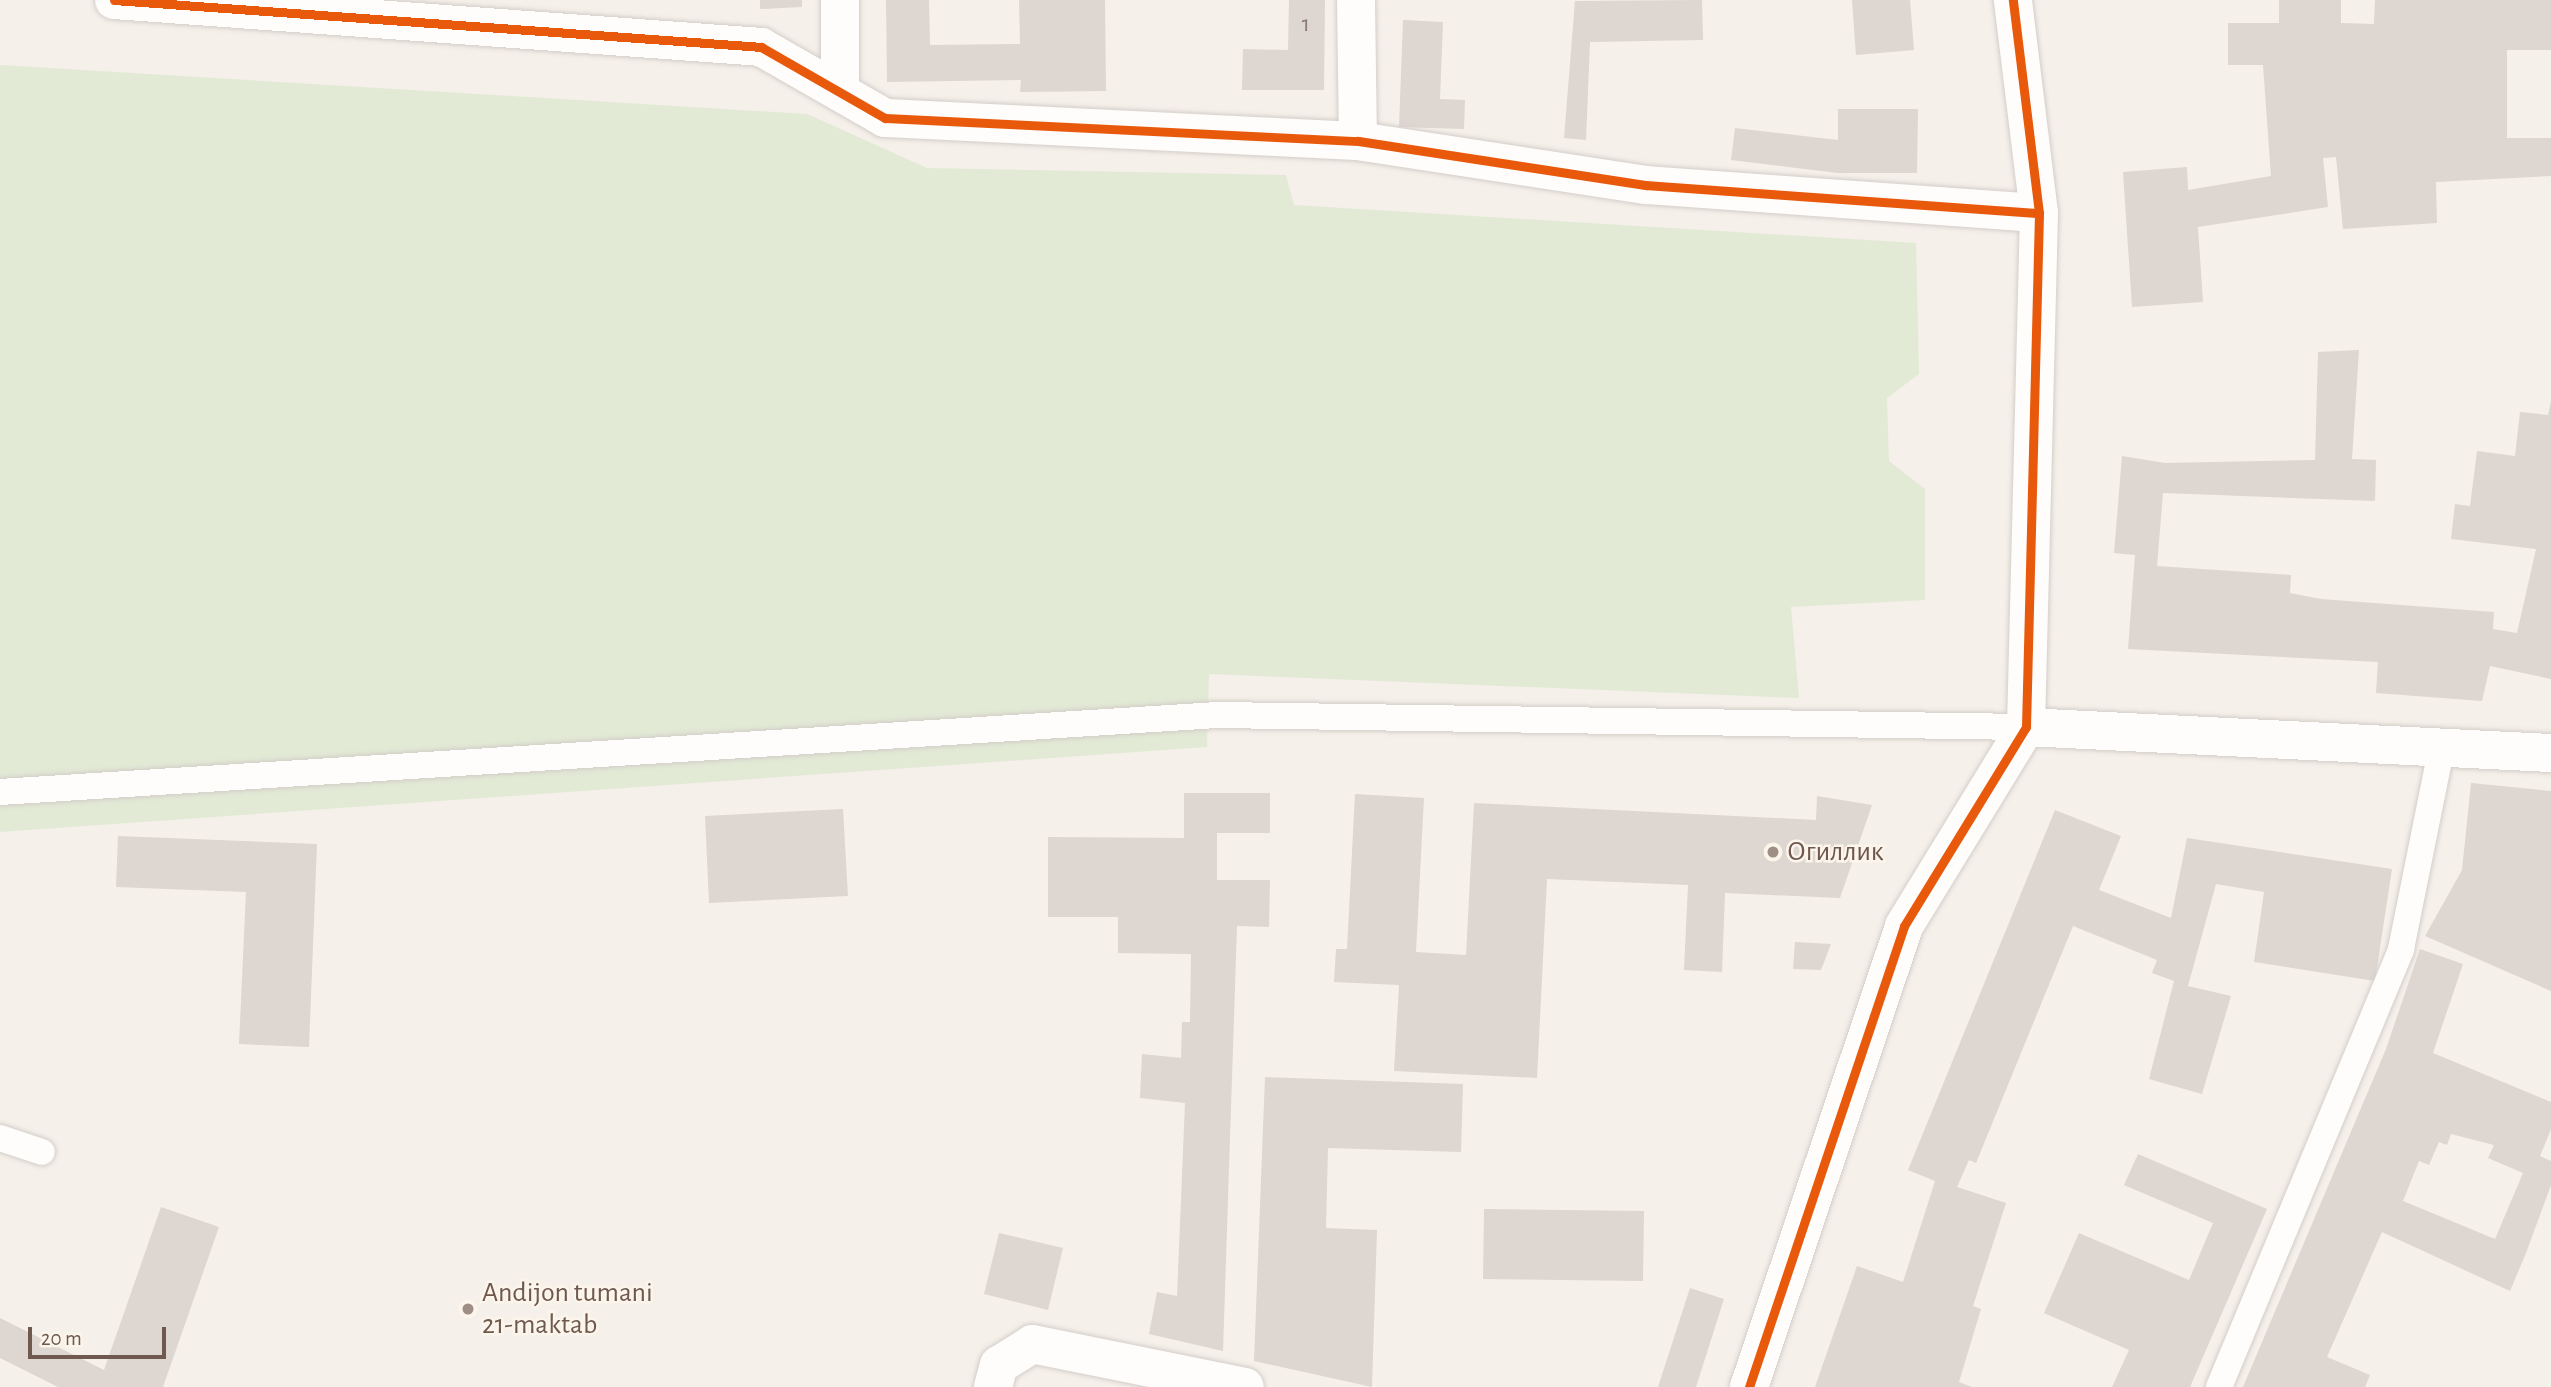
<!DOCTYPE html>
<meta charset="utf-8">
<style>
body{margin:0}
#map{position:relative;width:2551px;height:1387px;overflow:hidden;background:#f5f0ea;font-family:"Alegreya Sans",sans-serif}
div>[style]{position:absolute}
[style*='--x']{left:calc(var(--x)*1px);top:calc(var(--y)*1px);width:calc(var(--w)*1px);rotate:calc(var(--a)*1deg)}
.green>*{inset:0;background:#e2ead6}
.building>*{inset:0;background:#ded6d0}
.roads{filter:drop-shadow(0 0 2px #d4cdc8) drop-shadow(0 0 2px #d4cdc8)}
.lane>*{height:26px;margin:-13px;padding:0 13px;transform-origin:13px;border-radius:13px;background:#fefdfc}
.street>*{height:38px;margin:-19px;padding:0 19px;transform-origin:19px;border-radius:19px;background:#fefdfc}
.secondary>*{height:38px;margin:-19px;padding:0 19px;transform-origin:19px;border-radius:19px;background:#fefdfc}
.cycleway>*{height:9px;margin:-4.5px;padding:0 4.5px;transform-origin:4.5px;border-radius:4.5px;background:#e8590c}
.dots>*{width:19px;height:19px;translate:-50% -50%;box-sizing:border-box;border:4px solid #fcf5eb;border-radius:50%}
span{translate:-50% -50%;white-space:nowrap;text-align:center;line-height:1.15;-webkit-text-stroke:5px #fcf5eb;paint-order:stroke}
.number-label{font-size:24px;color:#8d7b71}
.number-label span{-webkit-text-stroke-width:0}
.poi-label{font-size:28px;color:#6f594e}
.left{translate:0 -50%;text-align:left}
.scale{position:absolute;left:28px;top:1327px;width:138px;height:32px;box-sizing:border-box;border:4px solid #6f594e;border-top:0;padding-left:9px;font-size:21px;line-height:24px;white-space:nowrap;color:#6f594e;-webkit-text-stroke:5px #fcf5eb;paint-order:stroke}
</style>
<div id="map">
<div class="green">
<div style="clip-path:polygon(0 65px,807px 114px,927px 168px,1286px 175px,1294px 205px,1916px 243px,1919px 374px,1887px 398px,1889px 461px,1925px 489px,1925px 600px,1791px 607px,1799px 698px,1209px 674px,1207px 747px,0 832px)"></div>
</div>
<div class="building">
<div style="clip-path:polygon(760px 0,802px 0,802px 7px,760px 9px)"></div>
<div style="clip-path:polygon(886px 0,929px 0,930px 45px,1020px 44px,1019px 0,1105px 0,1106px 91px,1020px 92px,1021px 80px,887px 82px)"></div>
<div style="clip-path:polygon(1289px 0,1325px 0,1324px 90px,1242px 90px,1243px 49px,1288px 50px)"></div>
<div style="clip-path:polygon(1702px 0,1703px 40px,1590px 42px,1586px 140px,1564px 138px,1575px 1px)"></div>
<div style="clip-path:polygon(1852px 0,1910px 0,1914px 50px,1856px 55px)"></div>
<div style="clip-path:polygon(2279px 0,2341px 0,2341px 23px,2374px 24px,2375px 0,2551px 0,2551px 50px,2507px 50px,2507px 138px,2551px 138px,2551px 176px,2436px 182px,2437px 223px,2343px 229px,2336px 157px,2323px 158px,2328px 207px,2198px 227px,2203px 302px,2132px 307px,2123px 172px,2187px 167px,2188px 190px,2271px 176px,2263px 65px,2228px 65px,2228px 23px,2279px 23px)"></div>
<div style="clip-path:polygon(1403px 20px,1443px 22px,1440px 99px,1465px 100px,1464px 129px,1399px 127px)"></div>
<div style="clip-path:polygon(1838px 109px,1918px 109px,1917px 173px,1838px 173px,1731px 160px,1735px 128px,1838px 140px)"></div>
<div style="clip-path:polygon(2359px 350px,2352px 459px,2376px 460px,2375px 501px,2163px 493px,2157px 566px,2291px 575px,2290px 593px,2321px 599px,2494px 612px,2493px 629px,2517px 633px,2536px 549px,2451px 539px,2455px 504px,2470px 506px,2477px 451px,2515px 456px,2520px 412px,2548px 415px,2551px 401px,2551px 679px,2490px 666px,2482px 701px,2376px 693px,2378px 662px,2128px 649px,2135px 555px,2114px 553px,2122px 456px,2165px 463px,2315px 460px,2318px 352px)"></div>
<div style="clip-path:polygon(2471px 783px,2551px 791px,2551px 991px,2425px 936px,2462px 870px)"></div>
<div style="clip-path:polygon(1184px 793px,1270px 793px,1270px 833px,1217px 833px,1217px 880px,1270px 880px,1269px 927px,1237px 926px,1223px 1351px,1149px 1334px,1157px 1292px,1177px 1296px,1185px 1103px,1140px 1098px,1142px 1054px,1181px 1058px,1182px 1022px,1190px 1022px,1191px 954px,1118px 953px,1118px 917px,1048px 917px,1048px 837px,1184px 838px)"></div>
<div style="clip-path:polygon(1355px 794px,1424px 798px,1416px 952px,1466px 955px,1474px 803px,1816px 820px,1817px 796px,1872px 805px,1840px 898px,1725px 893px,1722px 972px,1684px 970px,1688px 885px,1547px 879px,1537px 1078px,1394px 1071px,1399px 985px,1334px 982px,1336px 949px,1347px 949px)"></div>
<div style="clip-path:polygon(843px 809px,848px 896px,709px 903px,705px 816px)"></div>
<div style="clip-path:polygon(2055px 810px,2121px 836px,2099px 890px,2171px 918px,2187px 838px,2392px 869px,2375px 981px,2254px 962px,2264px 892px,2216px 884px,2188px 986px,2231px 996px,2202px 1094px,2149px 1079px,2174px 981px,2152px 973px,2157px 960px,2073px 926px,1976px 1163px,1969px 1160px,1957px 1187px,2006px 1203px,1973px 1306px,1981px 1309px,1959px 1382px,1972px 1387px,1815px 1387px,1857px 1266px,1903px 1282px,1935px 1181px,1908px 1170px)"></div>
<div style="clip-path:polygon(118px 836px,317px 844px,309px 1047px,239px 1044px,246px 892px,116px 887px)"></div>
<div style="clip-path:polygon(1795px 942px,1831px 944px,1821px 970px,1793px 969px)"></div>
<div style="clip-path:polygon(evenodd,2420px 949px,2463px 964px,2433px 1053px,2551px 1102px,2551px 1129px,2540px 1156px,2551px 1161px,2551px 1185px,2526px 1253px,2510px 1291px,2382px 1232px,2327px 1357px,2370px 1375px,2365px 1387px,2243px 1387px,2386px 1049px,2420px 949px,2451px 1134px,2494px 1145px,2488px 1158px,2523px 1173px,2495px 1239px,2403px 1201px,2419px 1161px,2429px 1165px,2439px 1142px,2447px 1145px,2451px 1134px)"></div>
<div style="clip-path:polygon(1265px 1077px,1463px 1084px,1461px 1152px,1328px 1148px,1326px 1228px,1377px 1230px,1372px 1387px,1254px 1361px)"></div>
<div style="clip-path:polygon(2138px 1154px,2267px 1209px,2190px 1387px,2112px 1387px,2129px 1350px,2044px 1313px,2079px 1233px,2189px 1280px,2213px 1223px,2124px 1185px)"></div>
<div style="clip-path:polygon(161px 1207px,219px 1227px,163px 1387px,58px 1387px,0 1358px,0 1318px,104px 1370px)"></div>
<div style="clip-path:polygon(1484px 1209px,1644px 1211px,1643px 1281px,1483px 1279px)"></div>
<div style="clip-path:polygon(999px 1233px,1063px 1248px,1048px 1310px,984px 1294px)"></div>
<div style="clip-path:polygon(1690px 1288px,1724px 1299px,1696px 1387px,1658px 1387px)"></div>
</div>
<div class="roads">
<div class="lane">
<div style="--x:0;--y:792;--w:1219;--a:-3.62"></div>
<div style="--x:1217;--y:715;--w:809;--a:0.85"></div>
<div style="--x:0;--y:1138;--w:44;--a:18.4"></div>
<div style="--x:2219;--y:1387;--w:474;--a:-67.4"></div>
<div style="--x:2401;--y:949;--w:202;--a:-78.6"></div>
</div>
<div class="street">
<div style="--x:114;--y:0;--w:649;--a:4.15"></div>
<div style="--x:761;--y:47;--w:143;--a:29.8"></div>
<div style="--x:885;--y:118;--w:474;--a:2.8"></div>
<div style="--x:1358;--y:141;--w:291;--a:8.7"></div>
<div style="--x:1646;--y:185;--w:394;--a:4.1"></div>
<div style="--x:840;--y:0;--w:92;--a:90"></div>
<div style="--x:1356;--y:0;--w:141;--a:89.2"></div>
<div style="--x:993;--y:1387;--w:23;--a:-75"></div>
<div style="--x:999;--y:1365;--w:39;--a:-32"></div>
<div style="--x:1032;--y:1344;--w:217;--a:11.4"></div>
</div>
<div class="secondary">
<div style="--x:2026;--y:727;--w:526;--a:2.84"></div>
<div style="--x:1749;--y:1387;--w:486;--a:-71.4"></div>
<div style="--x:1904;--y:926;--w:233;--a:-58.5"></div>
<div style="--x:2026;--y:727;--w:514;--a:-88.55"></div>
<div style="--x:2039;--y:213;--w:215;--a:-97"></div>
</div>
</div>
<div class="cycleway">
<div style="--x:114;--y:0;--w:649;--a:4.15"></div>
<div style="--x:761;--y:47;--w:143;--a:29.8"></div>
<div style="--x:885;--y:118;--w:474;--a:2.8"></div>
<div style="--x:1358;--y:141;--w:291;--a:8.7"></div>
<div style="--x:1646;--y:185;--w:394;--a:4.1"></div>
<div style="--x:1749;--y:1387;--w:486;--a:-71.4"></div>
<div style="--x:1904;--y:926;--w:233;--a:-58.5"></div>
<div style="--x:2026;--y:727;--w:514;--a:-88.55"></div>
<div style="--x:2039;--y:213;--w:215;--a:-97"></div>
</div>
<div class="dots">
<div style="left:1773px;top:852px;background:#9e8e85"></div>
<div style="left:468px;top:1309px;background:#9e8e85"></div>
</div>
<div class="number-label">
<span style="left:1306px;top:25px">1</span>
</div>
<div class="poi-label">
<span class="left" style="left:1787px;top:852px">Огиллик</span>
<span class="left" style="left:482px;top:1309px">Andijon tumani<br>21-maktab</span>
</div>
<div class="scale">20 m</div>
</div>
